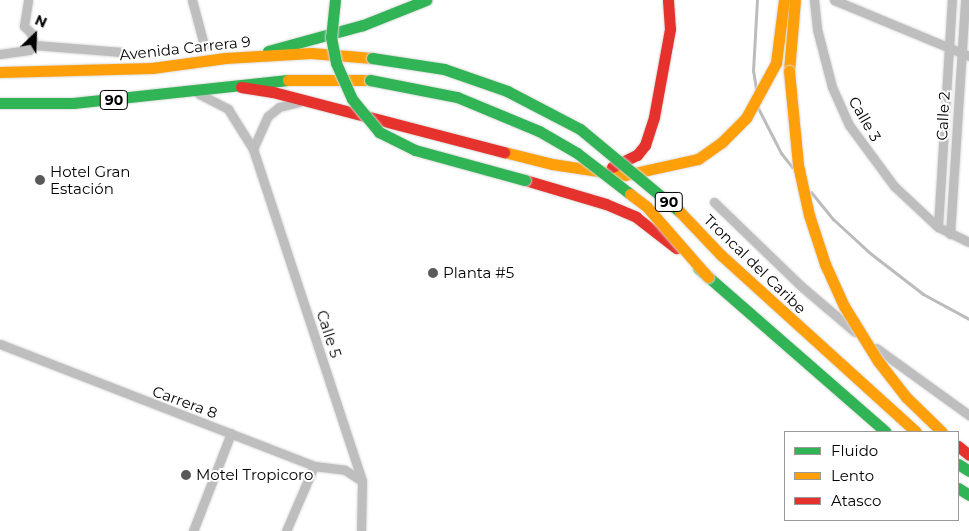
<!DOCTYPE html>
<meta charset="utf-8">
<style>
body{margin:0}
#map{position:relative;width:969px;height:531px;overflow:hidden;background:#fff;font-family:Montserrat,sans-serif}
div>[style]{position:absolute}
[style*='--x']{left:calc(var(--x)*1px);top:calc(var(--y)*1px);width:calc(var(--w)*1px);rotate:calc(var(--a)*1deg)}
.stream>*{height:3px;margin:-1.5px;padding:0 1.5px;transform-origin:1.5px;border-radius:1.5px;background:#bcbcbc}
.roads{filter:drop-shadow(0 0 1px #dbdbdb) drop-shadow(0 0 1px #dbdbdb)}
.street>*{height:9px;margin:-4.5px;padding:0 4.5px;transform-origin:4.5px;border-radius:4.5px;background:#bebebe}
.fast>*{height:11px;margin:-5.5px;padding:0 5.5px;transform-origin:5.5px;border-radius:5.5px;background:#30b455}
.slow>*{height:11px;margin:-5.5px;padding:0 5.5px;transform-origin:5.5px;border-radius:5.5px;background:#ff9f0a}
.jam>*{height:11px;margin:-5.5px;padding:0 5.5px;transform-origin:5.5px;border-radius:5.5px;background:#e5322d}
.bridges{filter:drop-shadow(0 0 1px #dbdbdb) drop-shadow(0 0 1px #dbdbdb)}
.fast-bridge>*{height:11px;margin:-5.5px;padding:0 5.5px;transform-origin:5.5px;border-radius:5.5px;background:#30b455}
.slow-bridge>*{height:11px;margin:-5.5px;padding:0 5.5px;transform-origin:5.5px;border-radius:5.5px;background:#ff9f0a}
.dots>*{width:14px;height:14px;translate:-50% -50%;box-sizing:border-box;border:2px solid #fff;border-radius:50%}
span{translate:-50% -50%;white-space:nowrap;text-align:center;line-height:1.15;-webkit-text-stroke:4px #fff;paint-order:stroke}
.shield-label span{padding:1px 4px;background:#fff;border:1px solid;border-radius:4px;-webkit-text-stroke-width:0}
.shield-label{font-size:14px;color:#000;font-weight:700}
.street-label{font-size:15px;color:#000}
.poi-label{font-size:15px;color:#000}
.left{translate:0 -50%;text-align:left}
.legend{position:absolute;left:784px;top:431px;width:175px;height:90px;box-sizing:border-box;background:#fff;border:1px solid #999;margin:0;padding:6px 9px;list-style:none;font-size:15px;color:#000}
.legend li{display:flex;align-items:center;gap:10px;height:25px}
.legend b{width:25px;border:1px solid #999}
.north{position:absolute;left:10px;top:10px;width:50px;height:50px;-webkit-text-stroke:4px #fff;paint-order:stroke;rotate:24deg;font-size:14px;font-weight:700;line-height:20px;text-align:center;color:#000}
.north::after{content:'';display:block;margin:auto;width:18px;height:22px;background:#000;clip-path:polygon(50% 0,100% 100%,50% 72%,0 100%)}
</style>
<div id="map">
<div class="stream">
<div style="--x:756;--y:89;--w:18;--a:-99"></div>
<div style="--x:753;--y:71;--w:71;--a:-86.8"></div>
<div style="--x:758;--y:108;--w:51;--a:62.9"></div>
<div style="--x:781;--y:153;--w:18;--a:52"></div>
<div style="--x:811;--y:192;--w:35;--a:51"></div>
<div style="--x:833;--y:219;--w:50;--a:42.6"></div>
<div style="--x:870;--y:253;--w:67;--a:37.7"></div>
<div style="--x:923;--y:294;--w:52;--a:28.5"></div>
</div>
<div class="roads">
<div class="street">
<div style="--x:192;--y:0;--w:47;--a:75.1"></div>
<div style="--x:814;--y:0;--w:29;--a:84"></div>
<div style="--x:817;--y:29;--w:60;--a:75.5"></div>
<div style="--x:832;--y:87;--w:42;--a:65.9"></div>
<div style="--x:849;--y:125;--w:76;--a:53.6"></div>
<div style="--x:894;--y:186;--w:60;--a:43"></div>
<div style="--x:938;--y:227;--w:34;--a:26"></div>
<div style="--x:834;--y:0;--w:146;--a:22.5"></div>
<div style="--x:34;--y:45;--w:88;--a:4.5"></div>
<div style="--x:0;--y:54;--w:29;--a:-8"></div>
<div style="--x:29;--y:50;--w:7;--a:-45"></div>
<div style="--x:34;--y:45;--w:12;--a:-104"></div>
<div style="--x:31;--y:33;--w:10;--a:-135"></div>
<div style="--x:24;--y:26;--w:26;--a:-81"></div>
<div style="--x:199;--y:94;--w:33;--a:27"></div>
<div style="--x:228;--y:109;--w:47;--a:58"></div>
<div style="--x:253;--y:149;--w:349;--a:71.8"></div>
<div style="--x:362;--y:481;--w:50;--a:91.1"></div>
<div style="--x:253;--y:149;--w:36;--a:-66"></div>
<div style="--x:268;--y:116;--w:14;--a:-39"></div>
<div style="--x:279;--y:107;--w:21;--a:-14"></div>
<div style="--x:714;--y:202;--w:121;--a:44"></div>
<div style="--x:801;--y:286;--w:71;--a:40.4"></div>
<div style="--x:938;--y:227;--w:227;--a:-86.5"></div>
<div style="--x:950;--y:234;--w:234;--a:-86.3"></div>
<div style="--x:0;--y:344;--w:337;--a:21.2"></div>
<div style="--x:314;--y:466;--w:31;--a:7"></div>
<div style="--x:345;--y:470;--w:20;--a:33"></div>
<div style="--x:876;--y:348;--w:115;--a:35.8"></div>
<div style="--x:193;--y:531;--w:105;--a:-68.8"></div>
<div style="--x:286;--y:531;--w:71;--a:-66.7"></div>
</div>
<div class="fast">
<div style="--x:268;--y:51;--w:98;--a:-15.3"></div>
<div style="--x:363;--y:25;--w:68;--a:-21.6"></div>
<div style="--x:0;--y:103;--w:73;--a:0"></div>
<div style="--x:73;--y:103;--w:216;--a:-6.1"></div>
<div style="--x:698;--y:268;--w:249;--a:41.1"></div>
<div style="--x:958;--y:464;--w:13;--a:32"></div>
<div style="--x:958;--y:488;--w:13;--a:32"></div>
</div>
<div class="slow">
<div style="--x:789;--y:71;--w:71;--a:-85.2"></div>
<div style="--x:0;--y:72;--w:152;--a:-1.5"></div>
<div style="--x:152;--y:68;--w:74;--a:-7.8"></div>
<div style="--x:225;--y:58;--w:86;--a:-3.3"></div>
<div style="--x:311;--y:53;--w:61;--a:4.7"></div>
<div style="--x:288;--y:80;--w:82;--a:0"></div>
<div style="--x:504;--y:152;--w:49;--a:14"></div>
<div style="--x:552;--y:164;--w:74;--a:8.6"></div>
<div style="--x:625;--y:175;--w:75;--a:-12.4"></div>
<div style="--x:698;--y:159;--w:29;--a:-35"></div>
<div style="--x:722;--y:142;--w:34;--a:-45"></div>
<div style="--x:746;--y:118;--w:63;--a:-61.4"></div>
<div style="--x:776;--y:63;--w:64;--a:-82.8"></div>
</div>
<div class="jam">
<div style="--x:241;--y:87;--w:32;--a:9"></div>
<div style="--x:273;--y:92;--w:239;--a:14.6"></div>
<div style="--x:612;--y:167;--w:28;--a:-26"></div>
<div style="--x:637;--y:155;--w:13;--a:-51"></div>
<div style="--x:645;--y:145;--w:29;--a:-72"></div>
<div style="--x:654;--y:117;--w:89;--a:-79.7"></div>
<div style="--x:670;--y:29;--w:29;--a:-94"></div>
<div style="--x:525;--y:180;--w:84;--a:16.5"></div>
<div style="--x:606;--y:204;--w:33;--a:23"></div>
<div style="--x:636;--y:217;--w:51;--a:37.8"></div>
<div style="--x:958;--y:446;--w:14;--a:39"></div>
</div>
</div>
<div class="bridges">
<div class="fast-bridge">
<div style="--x:335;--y:0;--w:37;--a:96"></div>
<div style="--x:331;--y:37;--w:26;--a:79"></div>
<div style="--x:336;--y:63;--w:39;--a:66"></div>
<div style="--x:352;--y:99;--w:43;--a:50.7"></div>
<div style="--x:379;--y:132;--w:40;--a:26.6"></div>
<div style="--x:415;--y:150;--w:114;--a:15.3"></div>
<div style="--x:372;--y:58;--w:73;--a:8.7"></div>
<div style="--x:444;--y:69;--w:67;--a:19.2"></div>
<div style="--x:507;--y:91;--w:82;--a:27.5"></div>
<div style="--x:580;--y:129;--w:130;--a:39.7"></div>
<div style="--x:370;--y:80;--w:89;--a:11.1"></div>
<div style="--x:457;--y:97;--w:89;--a:22.5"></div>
<div style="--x:539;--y:131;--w:44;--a:30.1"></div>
<div style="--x:577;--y:153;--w:67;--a:37.7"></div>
</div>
<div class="slow-bridge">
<div style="--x:789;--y:71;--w:94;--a:84.5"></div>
<div style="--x:798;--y:165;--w:51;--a:77.6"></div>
<div style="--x:809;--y:215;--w:52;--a:71.9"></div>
<div style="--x:825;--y:264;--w:46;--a:65.7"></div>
<div style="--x:844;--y:306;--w:65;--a:58.3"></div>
<div style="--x:878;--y:361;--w:46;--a:52.1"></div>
<div style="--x:906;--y:397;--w:50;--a:44.2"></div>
<div style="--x:630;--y:194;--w:21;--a:37"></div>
<div style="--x:647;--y:207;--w:93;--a:48.9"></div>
<div style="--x:680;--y:212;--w:59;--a:46.4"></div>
<div style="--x:721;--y:255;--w:263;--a:42.2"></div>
</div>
</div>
<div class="dots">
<div style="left:40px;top:180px;background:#595959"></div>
<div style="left:433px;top:273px;background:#595959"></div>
<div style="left:186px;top:475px;background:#595959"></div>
</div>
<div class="shield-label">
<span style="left:114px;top:100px">90</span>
<span style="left:669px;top:202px">90</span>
</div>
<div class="street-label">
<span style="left:185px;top:48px;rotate:-6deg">Avenida Carrera 9</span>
<span style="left:943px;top:116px;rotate:-87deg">Calle 2</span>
<span style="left:865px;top:119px;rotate:60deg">Calle 3</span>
<span style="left:755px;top:264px;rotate:44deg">Troncal del Caribe</span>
<span style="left:329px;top:334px;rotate:72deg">Calle 5</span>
<span style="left:185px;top:402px;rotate:20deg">Carrera 8</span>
</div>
<div class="poi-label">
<span class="left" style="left:50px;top:180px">Hotel Gran<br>Estación</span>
<span class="left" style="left:443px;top:273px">Planta #5</span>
<span class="left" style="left:196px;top:475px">Motel Tropicoro</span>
</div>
<ul class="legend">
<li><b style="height:6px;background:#30b455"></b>Fluido</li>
<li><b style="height:6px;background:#ff9f0a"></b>Lento</li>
<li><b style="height:6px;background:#e5322d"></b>Atasco</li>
</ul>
<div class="north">N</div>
</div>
